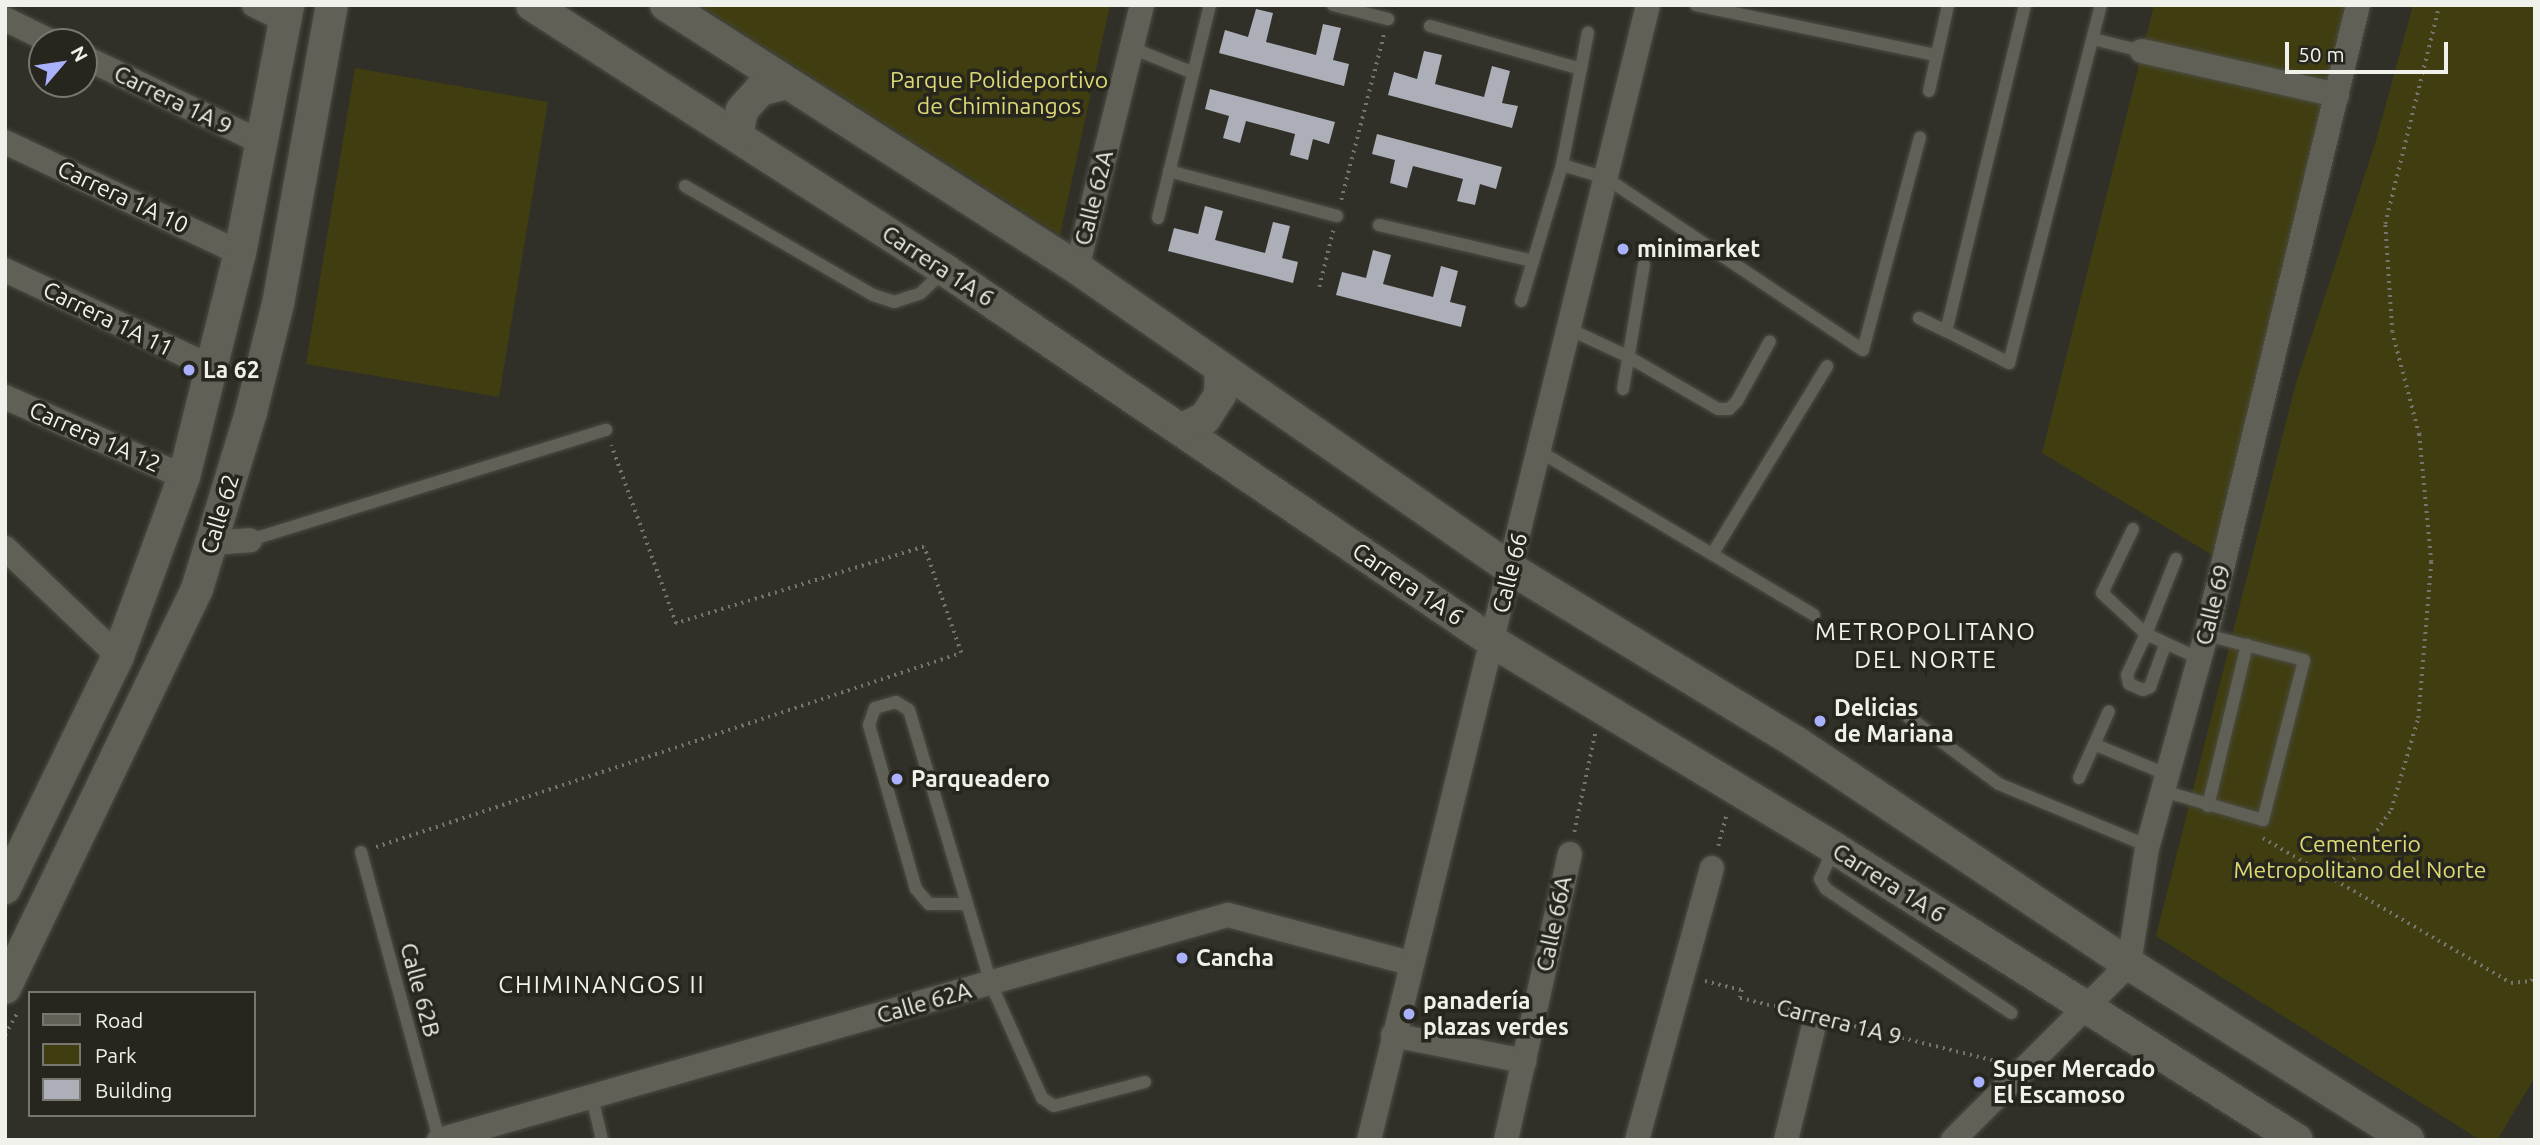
<!DOCTYPE html>
<meta charset="utf-8">
<style>
body{margin:0}
#map{position:relative;width:2540px;height:1145px;overflow:hidden;background:#303028;font-family:Ubuntu,sans-serif}
div>[style]{position:absolute}
[style*='--x']{left:calc(var(--x)*1px);top:calc(var(--y)*1px);width:calc(var(--w)*1px);rotate:calc(var(--a)*1deg)}
.green>*{inset:0;background:#403e11}
.building>*{inset:0;background:#acaeb8}
.path>*{height:3.5px;margin-top:-1.75px;transform-origin:0;background:repeating-linear-gradient(90deg,#75756e 0 2px,transparent 0 7px)}
.roads{filter:drop-shadow(0 0 2px #4c4c45) drop-shadow(0 0 2px #4c4c45)}
.service>*{height:12px;margin:-6px;padding:0 6px;transform-origin:6px;border-radius:6px;background:#606057}
.minor>*{height:24px;margin:-12px;padding:0 12px;transform-origin:12px;border-radius:12px;background:#606057}
.tertiary>*{height:32px;margin:-16px;padding:0 16px;transform-origin:16px;border-radius:16px;background:#606057}
.dots>*{width:19px;height:19px;translate:-50% -50%;box-sizing:border-box;border:4px solid #26261e;border-radius:50%}
span{translate:-50% -50%;white-space:nowrap;text-align:center;line-height:1.15;-webkit-text-stroke:7px #26261e;paint-order:stroke}
.park-label{font-size:23px;color:#ddd975}
.street-label{font-size:23px;color:#f1f1ec}
.poi-label{font-size:23px;color:#f1f1ec;font-weight:700}
.left{translate:0 -50%;text-align:left}
.neighbourhood-label{font-size:24px;color:#f1f1ec;letter-spacing:2px}
.frame{position:absolute;inset:0;border:7px solid #f1f1ec;pointer-events:none}
.legend{position:absolute;left:28px;top:991px;width:228px;height:126px;box-sizing:border-box;background:#26261e;border:2px solid #777770;margin:0;padding:9px 12px;list-style:none;font-size:21px;color:#f1f1ec}
.legend li{display:flex;align-items:center;gap:14px;height:35px}
.legend b{width:35px;border:2px solid #777770}
.north{position:absolute;left:28px;top:28px;width:70px;height:70px;box-sizing:border-box;background:#26261e;border:2px solid #777770;border-radius:50%;rotate:61deg;font-size:19px;font-weight:700;line-height:28px;text-align:center;color:#f1f1ec}
.north::after{content:'';display:block;margin:auto;width:24px;height:32px;background:#a9b0fc;clip-path:polygon(50% 0,100% 100%,50% 72%,0 100%)}
.scale{position:absolute;left:2285px;top:42px;width:163px;height:32px;box-sizing:border-box;border:4px solid #f1f1ec;border-top:0;padding-left:9px;font-size:21px;line-height:24px;white-space:nowrap;color:#f1f1ec;-webkit-text-stroke:5px #26261e;paint-order:stroke}
</style>
<div id="map">
<div class="green">
<div style="clip-path:polygon(699px 5px,1110px 5px,1060px 235px)"></div>
<div style="clip-path:polygon(2154px 5px,2358px 5px,2224px 562px,2042px 453px)"></div>
<div style="clip-path:polygon(2413px 5px,2535px 5px,2535px 1077px,2497px 1140px,2480px 1140px,2156px 936px,2296px 383px,2375px 144px)"></div>
<div style="clip-path:polygon(355px 68px,548px 102px,499px 397px,306px 364px)"></div>
</div>
<div class="building">
<div style="clip-path:polygon(1256px 9px,1273px 13px,1266px 42px,1316px 55px,1323px 24px,1341px 28px,1333px 60px,1349px 64px,1344px 86px,1219px 53px,1225px 30px,1248px 37px)"></div>
<div style="clip-path:polygon(1424px 51px,1442px 55px,1435px 84px,1484px 97px,1492px 66px,1510px 71px,1502px 103px,1518px 106px,1512px 128px,1388px 95px,1394px 72px,1417px 79px)"></div>
<div style="clip-path:polygon(1210px 89px,1335px 122px,1329px 144px,1313px 139px,1308px 160px,1290px 155px,1295px 134px,1246px 121px,1240px 143px,1223px 138px,1229px 116px,1205px 109px)"></div>
<div style="clip-path:polygon(1377px 134px,1502px 167px,1496px 189px,1480px 184px,1475px 205px,1457px 201px,1463px 179px,1413px 166px,1407px 188px,1390px 183px,1395px 160px,1372px 154px)"></div>
<div style="clip-path:polygon(1205px 206px,1223px 211px,1215px 240px,1265px 253px,1273px 222px,1290px 226px,1282px 258px,1298px 262px,1293px 283px,1168px 251px,1174px 228px,1198px 234px)"></div>
<div style="clip-path:polygon(1373px 250px,1391px 255px,1383px 284px,1433px 297px,1441px 266px,1458px 271px,1450px 302px,1466px 306px,1461px 327px,1336px 295px,1342px 272px,1366px 278px)"></div>
</div>
<div class="path">
<div style="--x:1341;--y:200;--w:171;--a:-75.5"></div>
<div style="--x:1319;--y:287;--w:58;--a:-76"></div>
<div style="--x:1574;--y:832;--w:101;--a:-78"></div>
<div style="--x:2263;--y:838;--w:287;--a:30.3"></div>
<div style="--x:2511;--y:983;--w:20;--a:-6"></div>
<div style="--x:2531;--y:981;--w:6;--a:-51"></div>
<div style="--x:1718;--y:846;--w:34;--a:-75"></div>
<div style="--x:376;--y:847;--w:616;--a:-18.35"></div>
<div style="--x:961;--y:653;--w:112;--a:-109.2"></div>
<div style="--x:924;--y:547;--w:260;--a:162.8"></div>
<div style="--x:676;--y:624;--w:190;--a:-110"></div>
<div style="--x:2329;--y:873;--w:15;--a:-16"></div>
<div style="--x:2343;--y:869;--w:30;--a:-44"></div>
<div style="--x:2365;--y:848;--w:46;--a:-55.6"></div>
<div style="--x:2391;--y:810;--w:96;--a:-73.6"></div>
<div style="--x:2418;--y:718;--w:157;--a:-85.2"></div>
<div style="--x:2431;--y:562;--w:128;--a:-95.4"></div>
<div style="--x:2419;--y:435;--w:106;--a:-104.7"></div>
<div style="--x:2392;--y:332;--w:108;--a:-93.7"></div>
<div style="--x:2385;--y:224;--w:226;--a:-76.1"></div>
<div style="--x:1705;--y:981;--w:38;--a:14"></div>
<div style="--x:1742;--y:990;--w:8;--a:104"></div>
<div style="--x:1740;--y:998;--w:61;--a:13.3"></div>
<div style="--x:1834;--y:1021;--w:171;--a:13.9"></div>
<div style="--x:5;--y:1035;--w:26;--a:-61"></div>
</div>
<div class="roads">
<div class="service">
<div style="--x:1333;--y:5;--w:57;--a:14.3"></div>
<div style="--x:1696;--y:5;--w:244;--a:11.8"></div>
<div style="--x:2025;--y:5;--w:335;--a:103.6"></div>
<div style="--x:1946;--y:331;--w:71;--a:26.9"></div>
<div style="--x:2009;--y:363;--w:370;--a:-75.6"></div>
<div style="--x:1430;--y:26;--w:157;--a:15.9"></div>
<div style="--x:2093;--y:39;--w:50;--a:13.8"></div>
<div style="--x:1132;--y:48;--w:64;--a:22.1"></div>
<div style="--x:1929;--y:91;--w:88;--a:-77.5"></div>
<div style="--x:1562;--y:165;--w:46;--a:16.5"></div>
<div style="--x:1606;--y:178;--w:309;--a:33.8"></div>
<div style="--x:1863;--y:350;--w:220;--a:-75"></div>
<div style="--x:1169;--y:171;--w:174;--a:15"></div>
<div style="--x:685;--y:186;--w:217;--a:30.1"></div>
<div style="--x:873;--y:295;--w:22;--a:18"></div>
<div style="--x:894;--y:302;--w:28;--a:-18"></div>
<div style="--x:921;--y:293;--w:33;--a:-44"></div>
<div style="--x:1158;--y:218;--w:219;--a:-76.3"></div>
<div style="--x:1379;--y:225;--w:158;--a:13.2"></div>
<div style="--x:1521;--y:301;--w:142;--a:-73.2"></div>
<div style="--x:1562;--y:165;--w:135;--a:-78.9"></div>
<div style="--x:1919;--y:318;--w:30;--a:26"></div>
<div style="--x:1569;--y:329;--w:64;--a:25"></div>
<div style="--x:1627;--y:356;--w:105;--a:30.2"></div>
<div style="--x:1718;--y:409;--w:11;--a:0"></div>
<div style="--x:1729;--y:409;--w:11;--a:-45"></div>
<div style="--x:1737;--y:401;--w:68;--a:-61.2"></div>
<div style="--x:1623;--y:389;--w:126;--a:-80.4"></div>
<div style="--x:1539;--y:451;--w:320;--a:30.8"></div>
<div style="--x:2133;--y:529;--w:71;--a:115.8"></div>
<div style="--x:2102;--y:593;--w:60;--a:43"></div>
<div style="--x:2146;--y:634;--w:45;--a:114.9"></div>
<div style="--x:2127;--y:675;--w:9;--a:77"></div>
<div style="--x:2129;--y:684;--w:15;--a:23"></div>
<div style="--x:2143;--y:690;--w:8;--a:-23"></div>
<div style="--x:2150;--y:687;--w:45;--a:-70.3"></div>
<div style="--x:250;--y:540;--w:373;--a:-17.2"></div>
<div style="--x:1713;--y:553;--w:219;--a:-58.6"></div>
<div style="--x:2176;--y:559;--w:81;--a:111.8"></div>
<div style="--x:2146;--y:634;--w:60;--a:24.8"></div>
<div style="--x:1907;--y:716;--w:114;--a:36.5"></div>
<div style="--x:1999;--y:784;--w:148;--a:22.6"></div>
<div style="--x:2096;--y:745;--w:78;--a:22.6"></div>
<div style="--x:2079;--y:778;--w:73;--a:-65.9"></div>
<div style="--x:2163;--y:791;--w:104;--a:16.2"></div>
<div style="--x:2263;--y:820;--w:165;--a:-75.6"></div>
<div style="--x:2304;--y:660;--w:101;--a:-165.7"></div>
<div style="--x:2208;--y:806;--w:166;--a:-76.4"></div>
<div style="--x:1834;--y:848;--w:34;--a:114"></div>
<div style="--x:1820;--y:879;--w:12;--a:59"></div>
<div style="--x:1826;--y:889;--w:223;--a:33.8"></div>
<div style="--x:361;--y:852;--w:298;--a:74.8"></div>
<div style="--x:965;--y:904;--w:36;--a:180"></div>
<div style="--x:929;--y:904;--w:20;--a:-131"></div>
<div style="--x:916;--y:889;--w:171;--a:-106"></div>
<div style="--x:869;--y:725;--w:18;--a:-71"></div>
<div style="--x:875;--y:708;--w:22;--a:-16"></div>
<div style="--x:896;--y:702;--w:15;--a:32"></div>
<div style="--x:909;--y:710;--w:286;--a:73.3"></div>
<div style="--x:991;--y:984;--w:125;--a:65.9"></div>
<div style="--x:1042;--y:1098;--w:14;--a:34"></div>
<div style="--x:1054;--y:1106;--w:94;--a:-14.8"></div>
<div style="--x:592;--y:1097;--w:44;--a:76.9"></div>
</div>
<div class="minor">
<div style="--x:254;--y:5;--w:34;--a:26"></div>
<div style="--x:5;--y:19;--w:52;--a:26.1"></div>
<div style="--x:2142;--y:51;--w:200;--a:12.7"></div>
<div style="--x:84;--y:57;--w:196;--a:25.7"></div>
<div style="--x:5;--y:142;--w:260;--a:25.3"></div>
<div style="--x:1077;--y:268;--w:271;--a:-76.1"></div>
<div style="--x:5;--y:270;--w:228;--a:25.2"></div>
<div style="--x:5;--y:397;--w:196;--a:24.1"></div>
<div style="--x:211;--y:543;--w:39;--a:-4"></div>
<div style="--x:5;--y:548;--w:156;--a:43.7"></div>
<div style="--x:1393;--y:1035;--w:134;--a:11.2"></div>
<div style="--x:439;--y:1140;--w:820;--a:-15.92"></div>
<div style="--x:1228;--y:915;--w:188;--a:14.8"></div>
<div style="--x:1369;--y:1140;--w:1169;--a:-76.19"></div>
<div style="--x:1506;--y:1140;--w:293;--a:-77.4"></div>
<div style="--x:1637;--y:1140;--w:282;--a:-74.6"></div>
<div style="--x:1786;--y:1140;--w:114;--a:-76.3"></div>
<div style="--x:1953;--y:1140;--w:249;--a:-45"></div>
<div style="--x:2129;--y:964;--w:117;--a:-81.2"></div>
<div style="--x:2147;--y:848;--w:221;--a:-74.5"></div>
<div style="--x:2206;--y:635;--w:648;--a:-76.44"></div>
</div>
<div class="tertiary">
<div style="--x:532;--y:5;--w:491;--a:32.7"></div>
<div style="--x:945;--y:270;--w:662;--a:34.17"></div>
<div style="--x:1493;--y:642;--w:398;--a:31.1"></div>
<div style="--x:1834;--y:848;--w:547;--a:32.24"></div>
<div style="--x:666;--y:5;--w:488;--a:32.6"></div>
<div style="--x:1077;--y:268;--w:528;--a:34.74"></div>
<div style="--x:1511;--y:569;--w:335;--a:31.3"></div>
<div style="--x:1797;--y:743;--w:399;--a:33.7"></div>
<div style="--x:2129;--y:964;--w:330;--a:32.2"></div>
<div style="--x:737;--y:136;--w:26;--a:-79"></div>
<div style="--x:742;--y:110;--w:27;--a:-48"></div>
<div style="--x:760;--y:90;--w:27;--a:-15"></div>
<div style="--x:1181;--y:430;--w:27;--a:-27"></div>
<div style="--x:1205;--y:418;--w:27;--a:-57"></div>
<div style="--x:1220;--y:395;--w:27;--a:-88"></div>
<div style="--x:5;--y:888;--w:258;--a:-64"></div>
<div style="--x:118;--y:656;--w:191;--a:-69.8"></div>
<div style="--x:184;--y:477;--w:231;--a:-76"></div>
<div style="--x:240;--y:253;--w:253;--a:-79"></div>
<div style="--x:5;--y:988;--w:443;--a:-64.3"></div>
<div style="--x:197;--y:589;--w:185;--a:-73"></div>
<div style="--x:251;--y:412;--w:111;--a:-76"></div>
<div style="--x:278;--y:304;--w:304;--a:-79.8"></div>
</div>
</div>
<div class="dots">
<div style="left:1623px;top:249px;background:#a9b0fc"></div>
<div style="left:189px;top:370px;background:#a9b0fc"></div>
<div style="left:1820px;top:721px;background:#a9b0fc"></div>
<div style="left:897px;top:779px;background:#a9b0fc"></div>
<div style="left:1182px;top:958px;background:#a9b0fc"></div>
<div style="left:1409px;top:1014px;background:#a9b0fc"></div>
<div style="left:1979px;top:1082px;background:#a9b0fc"></div>
</div>
<div class="park-label">
<span style="left:999px;top:93px">Parque Polideportivo<br>de Chiminangos</span>
<span style="left:2360px;top:857px">Cementerio<br>Metropolitano del Norte</span>
</div>
<div class="street-label">
<span style="left:173px;top:100px;rotate:26deg">Carrera 1A 9</span>
<span style="left:123px;top:197px;rotate:25deg">Carrera 1A 10</span>
<span style="left:1094px;top:198px;rotate:-76deg">Calle 62A</span>
<span style="left:938px;top:266px;rotate:33deg">Carrera 1A 6</span>
<span style="left:108px;top:319px;rotate:26deg">Carrera 1A 11</span>
<span style="left:95px;top:437px;rotate:24deg">Carrera 1A 12</span>
<span style="left:220px;top:514px;rotate:-73deg">Calle 62</span>
<span style="left:1510px;top:573px;rotate:-76deg">Calle 66</span>
<span style="left:1408px;top:584px;rotate:34deg">Carrera 1A 6</span>
<span style="left:2213px;top:605px;rotate:-76deg">Calle 69</span>
<span style="left:1889px;top:883px;rotate:32deg">Carrera 1A 6</span>
<span style="left:1554px;top:924px;rotate:-78deg">Calle 66A</span>
<span style="left:420px;top:990px;rotate:75deg">Calle 62B</span>
<span style="left:924px;top:1003px;rotate:-16deg">Calle 62A</span>
<span style="left:1839px;top:1022px;rotate:14deg">Carrera 1A 9</span>
</div>
<div class="poi-label">
<span class="left" style="left:1637px;top:249px">minimarket</span>
<span class="left" style="left:203px;top:370px">La 62</span>
<span class="left" style="left:1834px;top:721px">Delicias<br>de Mariana</span>
<span class="left" style="left:911px;top:779px">Parqueadero</span>
<span class="left" style="left:1196px;top:958px">Cancha</span>
<span class="left" style="left:1423px;top:1014px">panadería<br>plazas verdes</span>
<span class="left" style="left:1993px;top:1082px">Super Mercado<br>El Escamoso</span>
</div>
<div class="neighbourhood-label">
<span style="left:1926px;top:646px">METROPOLITANO<br>DEL NORTE</span>
<span style="left:602px;top:985px">CHIMINANGOS II</span>
</div>
<div class="frame"></div>
<ul class="legend">
<li><b style="height:9px;background:#606057"></b>Road</li>
<li><b style="height:19px;background:#403e11"></b>Park</li>
<li><b style="height:19px;background:#acaeb8"></b>Building</li>
</ul>
<div class="north">N</div>
<div class="scale">50 m</div>
</div>
